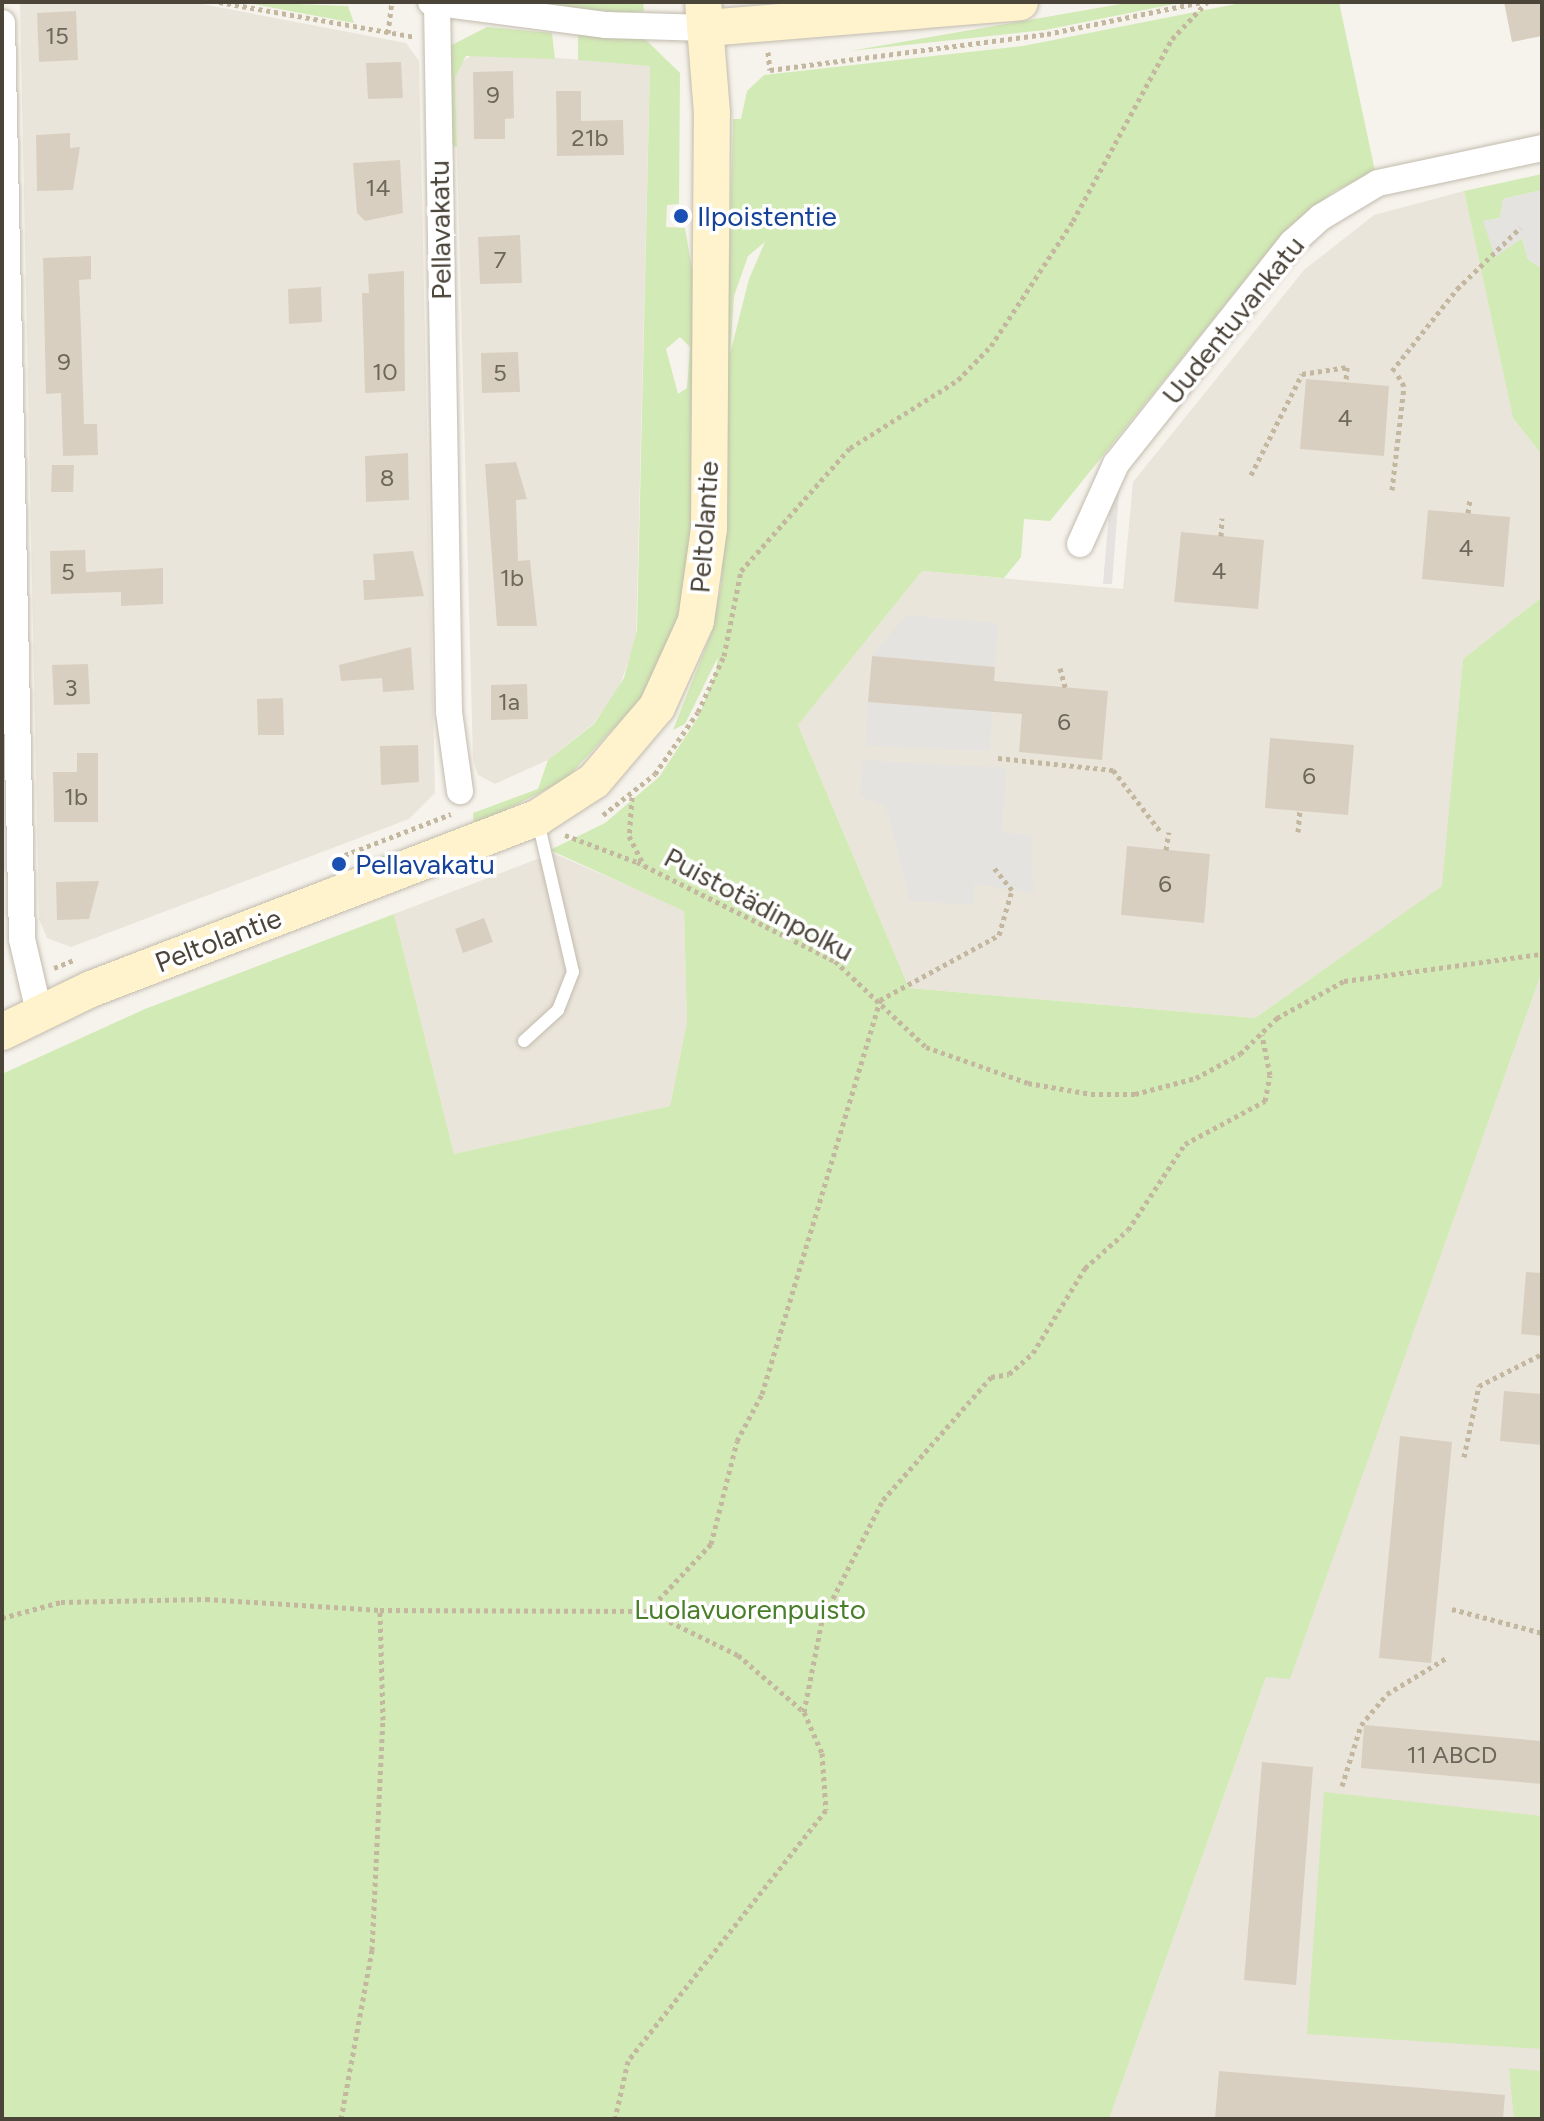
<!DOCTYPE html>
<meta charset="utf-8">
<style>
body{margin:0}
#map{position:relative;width:1544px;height:2121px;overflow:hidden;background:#f6f3ec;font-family:Figtree,sans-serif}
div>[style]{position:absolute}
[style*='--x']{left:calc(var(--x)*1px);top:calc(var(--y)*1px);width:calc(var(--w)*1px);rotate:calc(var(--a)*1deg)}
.residential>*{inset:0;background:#eae5da}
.green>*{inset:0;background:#d2eab5}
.parking>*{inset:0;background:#e5e3e0}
.building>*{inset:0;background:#d8cfc1}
.path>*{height:5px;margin-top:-2.5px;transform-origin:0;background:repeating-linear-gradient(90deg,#c4b79f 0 4px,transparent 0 8px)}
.roads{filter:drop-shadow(0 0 2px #c2bbae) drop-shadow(0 0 2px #c2bbae)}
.lane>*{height:12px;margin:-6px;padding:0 6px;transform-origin:6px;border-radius:6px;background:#fff}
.street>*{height:26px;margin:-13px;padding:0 13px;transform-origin:13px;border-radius:13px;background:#fff}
.secondary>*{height:36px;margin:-18px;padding:0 18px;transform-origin:18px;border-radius:18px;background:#fff3cd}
.dots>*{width:22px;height:22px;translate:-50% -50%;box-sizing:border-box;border:4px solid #fff;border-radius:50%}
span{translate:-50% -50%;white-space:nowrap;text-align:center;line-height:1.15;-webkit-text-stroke:7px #fff;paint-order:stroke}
.number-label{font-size:24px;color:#6e675b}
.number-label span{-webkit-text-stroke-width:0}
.transit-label{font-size:28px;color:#164399}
.left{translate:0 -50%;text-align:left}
.street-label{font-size:28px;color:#4b4439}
.park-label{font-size:28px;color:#4a7f2a}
.frame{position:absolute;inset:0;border:4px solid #4b4439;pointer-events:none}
</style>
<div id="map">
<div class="residential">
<div style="clip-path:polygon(20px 2px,192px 2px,406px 43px,419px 61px,435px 793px,409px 819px,71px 947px,47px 938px,39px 919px)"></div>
<div style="clip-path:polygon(477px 52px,650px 65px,636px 641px,618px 690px,593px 724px,548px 760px,495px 784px,478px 775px,473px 760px,455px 77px,460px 63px)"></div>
<div style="clip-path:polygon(1464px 191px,1513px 418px,1542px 455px,1542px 597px,1463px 659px,1443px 886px,1255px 1018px,909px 988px,798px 725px,922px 571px,1123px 589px,1133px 482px,1304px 270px,1374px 215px)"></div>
<div style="clip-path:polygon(553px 853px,684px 910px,687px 1022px,670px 1106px,454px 1154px,394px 914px)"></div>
<div style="clip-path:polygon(1542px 971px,1542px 2119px,1109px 2119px,1266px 1677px,1290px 1678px)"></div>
</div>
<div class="green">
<div style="clip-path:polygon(242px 2px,348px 6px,354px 23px)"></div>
<div style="clip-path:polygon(513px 2px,643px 2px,644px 11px,625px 13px)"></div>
<div style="clip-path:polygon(1132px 2px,1184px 2px,1045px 30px,850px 51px)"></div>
<div style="clip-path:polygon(evenodd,1246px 2px,1339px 2px,1375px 171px,1333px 192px,1283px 233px,1050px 521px,1024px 519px,1021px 557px,1004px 578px,922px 571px,798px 725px,909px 988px,1255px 1018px,1442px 886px,1463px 659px,1542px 597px,1542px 971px,1290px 1679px,1266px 1677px,1109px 2119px,2px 2119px,2px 1074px,145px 1009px,394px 914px,454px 1154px,670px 1106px,687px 1022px,684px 911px,550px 850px,605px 823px,659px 777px,699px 716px,716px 671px,718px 657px,685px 724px,673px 730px,711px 634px,721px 586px,733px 119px,741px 119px,747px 91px,764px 75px,1023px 46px,1246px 2px,765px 242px,749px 279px,730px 354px,734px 296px,748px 256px,765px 242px)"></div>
<div style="clip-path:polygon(487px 27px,552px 33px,555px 59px,466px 56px,455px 77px,457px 147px,445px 144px,448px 47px)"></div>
<div style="clip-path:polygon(evenodd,578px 35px,645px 39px,680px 73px,679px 204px,667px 205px,666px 227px,685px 228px,695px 286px,691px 557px,676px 626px,639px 701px,565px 780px,474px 826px,473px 813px,538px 789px,548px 760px,594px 724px,624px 678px,637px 630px,650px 66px,578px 60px,578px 35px,680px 337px,690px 347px,687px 388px,678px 394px,666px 349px,680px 337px)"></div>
<div style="clip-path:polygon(1542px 174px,1542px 190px,1503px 199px,1500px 218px,1484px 221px,1496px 256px,1522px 238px,1528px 259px,1542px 269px,1542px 455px,1513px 418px,1464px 191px)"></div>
<div style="clip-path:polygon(1324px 1792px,1542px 1816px,1542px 2049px,1307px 2034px)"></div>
<div style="clip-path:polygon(1509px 2068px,1542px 2071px,1542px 2119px,1514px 2119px)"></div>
</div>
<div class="parking">
<div style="clip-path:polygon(1542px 190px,1542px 269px,1528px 259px,1522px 238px,1495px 257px,1483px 221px,1500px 218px,1503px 199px)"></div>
<div style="clip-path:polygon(1111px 490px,1119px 491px,1112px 584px,1103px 584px)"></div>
<div style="clip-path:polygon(906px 615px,998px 623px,995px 667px,872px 656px)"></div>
<div style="clip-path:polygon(868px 702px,992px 711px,990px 751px,866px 746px)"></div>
<div style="clip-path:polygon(863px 760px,1006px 768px,1002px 832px,1032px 835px,1033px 894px,974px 884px,974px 905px,910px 901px,886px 807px,860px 796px)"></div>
</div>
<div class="building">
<div style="clip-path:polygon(1504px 2px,1542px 2px,1542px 36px,1512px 42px)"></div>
<div style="clip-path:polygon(76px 11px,78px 60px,39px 62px,37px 13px)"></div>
<div style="clip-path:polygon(401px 62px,403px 98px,368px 99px,366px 63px)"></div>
<div style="clip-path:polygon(513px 71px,514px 118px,505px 119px,505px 139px,474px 139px,473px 72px)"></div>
<div style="clip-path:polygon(556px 91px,581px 91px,581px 121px,623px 120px,624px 155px,557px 156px)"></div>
<div style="clip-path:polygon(70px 133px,70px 148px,80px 147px,73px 190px,37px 191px,36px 135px)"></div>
<div style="clip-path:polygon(400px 160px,403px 213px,365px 221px,357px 213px,353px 163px)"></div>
<div style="clip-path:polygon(520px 235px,522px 283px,480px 284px,478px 237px)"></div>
<div style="clip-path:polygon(91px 256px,91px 279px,79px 280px,81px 330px,84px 424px,97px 424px,98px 455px,63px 456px,61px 393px,46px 394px,43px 258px)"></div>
<div style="clip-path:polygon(404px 271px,405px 391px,365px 393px,362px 293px,369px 293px,368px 274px)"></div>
<div style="clip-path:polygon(321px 287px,322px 322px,289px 324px,288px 289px)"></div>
<div style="clip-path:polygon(518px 352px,520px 392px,482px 393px,481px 353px)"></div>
<div style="clip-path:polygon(1306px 379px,1389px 386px,1384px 456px,1300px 449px)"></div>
<div style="clip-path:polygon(408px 453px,409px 500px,366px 502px,365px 456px)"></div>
<div style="clip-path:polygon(516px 462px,527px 499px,516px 500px,518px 561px,530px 560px,537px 626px,497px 626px,485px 464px)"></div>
<div style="clip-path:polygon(52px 465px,74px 465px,73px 492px,51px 492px)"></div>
<div style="clip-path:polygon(1428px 510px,1510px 517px,1504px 587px,1422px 579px)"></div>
<div style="clip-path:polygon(1181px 532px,1264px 540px,1258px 609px,1174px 602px)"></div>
<div style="clip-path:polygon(85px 550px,86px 572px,163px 568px,163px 604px,121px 606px,121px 592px,51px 594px,50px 551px)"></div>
<div style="clip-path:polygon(413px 551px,424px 596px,364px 600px,363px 580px,375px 580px,373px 554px)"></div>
<div style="clip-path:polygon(411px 647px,414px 690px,383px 692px,382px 678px,341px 681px,339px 665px)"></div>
<div style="clip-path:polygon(872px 656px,995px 667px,994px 681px,1108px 691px,1102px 760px,1019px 752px,1022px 714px,868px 702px)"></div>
<div style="clip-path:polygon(88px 664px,90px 704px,54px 705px,52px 665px)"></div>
<div style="clip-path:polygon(527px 684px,528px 719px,491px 720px,491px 685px)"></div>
<div style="clip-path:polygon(283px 698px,284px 735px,258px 735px,257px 699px)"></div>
<div style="clip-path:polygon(1270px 738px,1354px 745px,1348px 815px,1265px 808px)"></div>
<div style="clip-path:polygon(418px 745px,419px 782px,381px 785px,380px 746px)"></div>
<div style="clip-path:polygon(77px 753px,98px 753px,98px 822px,54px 822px,53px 772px,77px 772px)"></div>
<div style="clip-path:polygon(1127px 846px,1210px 854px,1204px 923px,1121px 915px)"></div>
<div style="clip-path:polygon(99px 881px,89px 919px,57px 920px,56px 882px)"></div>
<div style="clip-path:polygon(484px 918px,493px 942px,463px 953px,455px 929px)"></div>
<div style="clip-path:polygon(1526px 1272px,1542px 1273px,1542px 1336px,1521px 1334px)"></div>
<div style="clip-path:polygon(1504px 1391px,1542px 1394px,1542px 1445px,1500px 1441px)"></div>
<div style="clip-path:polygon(1400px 1436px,1452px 1442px,1431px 1663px,1379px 1658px)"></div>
<div style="clip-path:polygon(1364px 1725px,1542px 1741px,1542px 1784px,1361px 1768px)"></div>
<div style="clip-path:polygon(1262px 1762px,1313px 1767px,1296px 1985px,1244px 1980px)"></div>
<div style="clip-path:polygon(1219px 2071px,1505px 2095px,1503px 2119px,1215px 2119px)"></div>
</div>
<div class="path">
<div style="--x:219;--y:2;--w:199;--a:10.1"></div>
<div style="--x:388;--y:33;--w:31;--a:-83"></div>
<div style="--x:768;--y:52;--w:18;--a:84"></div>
<div style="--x:770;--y:70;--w:279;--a:-7.4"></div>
<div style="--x:1047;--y:34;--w:158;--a:-11.7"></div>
<div style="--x:1392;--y:371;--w:105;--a:-51.6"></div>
<div style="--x:1457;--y:289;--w:88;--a:-44.1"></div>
<div style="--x:1251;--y:475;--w:113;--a:-63.2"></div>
<div style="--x:1302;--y:374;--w:46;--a:-8.8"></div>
<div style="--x:1347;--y:367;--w:16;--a:94"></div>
<div style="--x:1392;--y:490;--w:105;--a:-83.4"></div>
<div style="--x:1404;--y:386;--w:16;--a:-120"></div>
<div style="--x:1468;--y:513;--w:15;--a:-82"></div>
<div style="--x:1221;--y:536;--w:18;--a:-87"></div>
<div style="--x:1060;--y:668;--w:20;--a:75"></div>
<div style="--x:998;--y:758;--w:116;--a:6"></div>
<div style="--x:1113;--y:770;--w:77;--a:52.4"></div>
<div style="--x:632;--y:797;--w:39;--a:94"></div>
<div style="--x:629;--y:836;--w:33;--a:63"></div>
<div style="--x:603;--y:815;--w:66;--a:-38.3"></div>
<div style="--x:655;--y:774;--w:75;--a:-55.3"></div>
<div style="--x:698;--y:712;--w:62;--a:-65.1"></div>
<div style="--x:724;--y:656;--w:87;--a:-78.7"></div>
<div style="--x:741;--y:571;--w:164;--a:-48.5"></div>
<div style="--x:850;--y:448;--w:128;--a:-32.2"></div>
<div style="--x:958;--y:380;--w:47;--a:-45.9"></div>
<div style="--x:991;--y:346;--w:149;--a:-56.7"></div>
<div style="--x:1073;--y:221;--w:207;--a:-61.5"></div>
<div style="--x:1172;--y:39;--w:51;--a:-46.6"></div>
<div style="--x:1298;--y:832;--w:21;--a:-85"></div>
<div style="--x:565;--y:835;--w:77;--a:20.6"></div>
<div style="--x:637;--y:862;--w:221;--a:26.6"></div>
<div style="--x:835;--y:961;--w:125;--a:43.4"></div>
<div style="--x:926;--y:1047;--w:108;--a:19.4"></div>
<div style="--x:1028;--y:1083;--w:64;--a:9.9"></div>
<div style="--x:1091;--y:1094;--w:44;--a:0"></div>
<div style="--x:1135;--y:1094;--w:63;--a:-14.7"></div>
<div style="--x:1196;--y:1078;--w:50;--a:-28.6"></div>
<div style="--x:1240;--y:1054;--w:52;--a:-44.2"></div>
<div style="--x:1277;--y:1018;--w:77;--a:-28.9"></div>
<div style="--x:1344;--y:981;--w:200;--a:-7.8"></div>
<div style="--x:1166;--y:850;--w:18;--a:-81"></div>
<div style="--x:337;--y:858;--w:122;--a:-21.1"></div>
<div style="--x:54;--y:968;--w:22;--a:-22"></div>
<div style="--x:1464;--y:1457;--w:73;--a:-78.1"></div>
<div style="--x:1479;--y:1386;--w:71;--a:-26.9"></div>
<div style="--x:1452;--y:1609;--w:93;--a:14.9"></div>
<div style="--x:648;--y:1611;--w:92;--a:-46.8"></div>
<div style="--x:711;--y:1544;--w:106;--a:-75.8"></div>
<div style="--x:737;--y:1441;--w:53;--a:-62"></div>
<div style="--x:762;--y:1394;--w:411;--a:-73.3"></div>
<div style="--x:880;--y:1000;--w:136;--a:-28.6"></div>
<div style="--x:999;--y:935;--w:47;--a:-73.9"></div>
<div style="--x:1012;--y:890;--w:28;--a:-129"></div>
<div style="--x:2;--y:1618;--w:61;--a:-15.2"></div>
<div style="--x:61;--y:1602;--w:145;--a:-1.2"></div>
<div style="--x:206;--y:1599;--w:174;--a:3.6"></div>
<div style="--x:380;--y:1610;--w:268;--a:0.2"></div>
<div style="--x:648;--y:1611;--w:100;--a:26.1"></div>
<div style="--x:738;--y:1655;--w:87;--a:40.8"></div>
<div style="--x:804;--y:1712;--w:45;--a:66.3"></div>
<div style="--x:822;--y:1753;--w:57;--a:86"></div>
<div style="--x:826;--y:1810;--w:320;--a:128.3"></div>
<div style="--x:628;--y:2061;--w:59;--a:102.6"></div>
<div style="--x:804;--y:1712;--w:94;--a:-78.9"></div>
<div style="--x:822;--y:1620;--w:135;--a:-63.1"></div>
<div style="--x:883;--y:1500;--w:164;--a:-48.7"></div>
<div style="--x:991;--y:1377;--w:18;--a:-9"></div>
<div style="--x:1009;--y:1374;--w:32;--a:-41"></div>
<div style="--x:1033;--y:1353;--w:100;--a:-58.5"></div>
<div style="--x:1085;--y:1268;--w:57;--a:-41.5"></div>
<div style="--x:1128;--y:1230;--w:103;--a:-56.5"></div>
<div style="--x:1185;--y:1144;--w:91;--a:-28.3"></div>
<div style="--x:1265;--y:1101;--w:26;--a:-79"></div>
<div style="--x:1270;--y:1075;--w:41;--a:-101.3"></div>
<div style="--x:1342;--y:1786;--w:64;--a:-72.7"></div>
<div style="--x:1361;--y:1725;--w:40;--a:-50"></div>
<div style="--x:1387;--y:1694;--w:71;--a:-31.2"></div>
<div style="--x:341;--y:2119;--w:172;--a:-79.6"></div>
<div style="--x:372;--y:1950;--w:230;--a:-87.3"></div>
<div style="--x:383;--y:1720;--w:110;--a:-91.6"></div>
</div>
<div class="roads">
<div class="lane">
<div style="--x:524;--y:1041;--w:46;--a:-42.4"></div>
<div style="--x:558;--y:1010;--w:41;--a:-68.5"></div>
<div style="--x:573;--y:972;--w:154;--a:-103.1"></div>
</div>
<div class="street">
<div style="--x:431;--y:2;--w:177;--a:7.5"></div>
<div style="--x:606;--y:25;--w:101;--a:1.7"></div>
<div style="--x:437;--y:4;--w:708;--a:89.03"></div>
<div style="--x:449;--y:712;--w:80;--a:82.1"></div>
<div style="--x:2;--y:23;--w:916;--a:88.75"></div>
<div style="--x:22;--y:939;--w:75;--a:76.9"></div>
<div style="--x:1080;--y:544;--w:88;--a:-65.8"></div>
<div style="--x:1116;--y:464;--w:283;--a:-51.5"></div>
<div style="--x:1292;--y:243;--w:39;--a:-42"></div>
<div style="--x:1321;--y:217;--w:66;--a:-30.8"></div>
<div style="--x:1378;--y:183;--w:168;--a:-12"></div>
</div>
<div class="secondary">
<div style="--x:707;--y:28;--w:314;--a:-4.7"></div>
<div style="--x:2;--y:1032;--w:99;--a:-25.8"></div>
<div style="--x:91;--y:989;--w:478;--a:-21"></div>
<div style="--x:537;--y:818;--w:68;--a:-33"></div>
<div style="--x:594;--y:781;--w:97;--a:-49.6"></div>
<div style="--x:657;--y:707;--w:94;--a:-65.6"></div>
<div style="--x:696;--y:621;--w:93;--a:-82"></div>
<div style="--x:709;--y:529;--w:416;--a:-89.6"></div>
<div style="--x:712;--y:113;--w:111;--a:-94.6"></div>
</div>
</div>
<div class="dots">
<div style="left:681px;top:216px;background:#1a4fb4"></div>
<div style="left:339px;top:864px;background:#1a4fb4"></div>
</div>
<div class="number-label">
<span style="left:57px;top:36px">15</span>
<span style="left:493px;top:95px">9</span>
<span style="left:590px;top:138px">21b</span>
<span style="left:378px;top:188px">14</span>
<span style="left:500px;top:260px">7</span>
<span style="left:64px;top:362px">9</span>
<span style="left:385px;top:372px">10</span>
<span style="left:500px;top:373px">5</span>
<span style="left:1345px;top:418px">4</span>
<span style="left:387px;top:478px">8</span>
<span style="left:1466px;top:548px">4</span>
<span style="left:1219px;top:571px">4</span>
<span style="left:68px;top:572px">5</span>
<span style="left:512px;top:578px">1b</span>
<span style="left:71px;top:688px">3</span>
<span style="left:509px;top:702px">1a</span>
<span style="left:1064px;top:722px">6</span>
<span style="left:1309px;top:776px">6</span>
<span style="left:76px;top:797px">1b</span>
<span style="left:1165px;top:884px">6</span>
<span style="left:1452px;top:1755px">11 ABCD</span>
</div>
<div class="transit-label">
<span class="left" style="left:697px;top:216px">Ilpoistentie</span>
<span class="left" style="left:355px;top:864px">Pellavakatu</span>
</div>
<div class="street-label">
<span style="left:440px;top:230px;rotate:-91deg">Pellavakatu</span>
<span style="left:1233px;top:320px;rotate:-51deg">Uudentuvankatu</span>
<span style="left:704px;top:527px;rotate:-86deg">Peltolantie</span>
<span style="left:759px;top:904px;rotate:28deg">Puistotädinpolku</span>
<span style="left:218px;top:940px;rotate:-21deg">Peltolantie</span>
</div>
<div class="park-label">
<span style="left:750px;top:1609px">Luolavuorenpuisto</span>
</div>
<div class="frame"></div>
</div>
